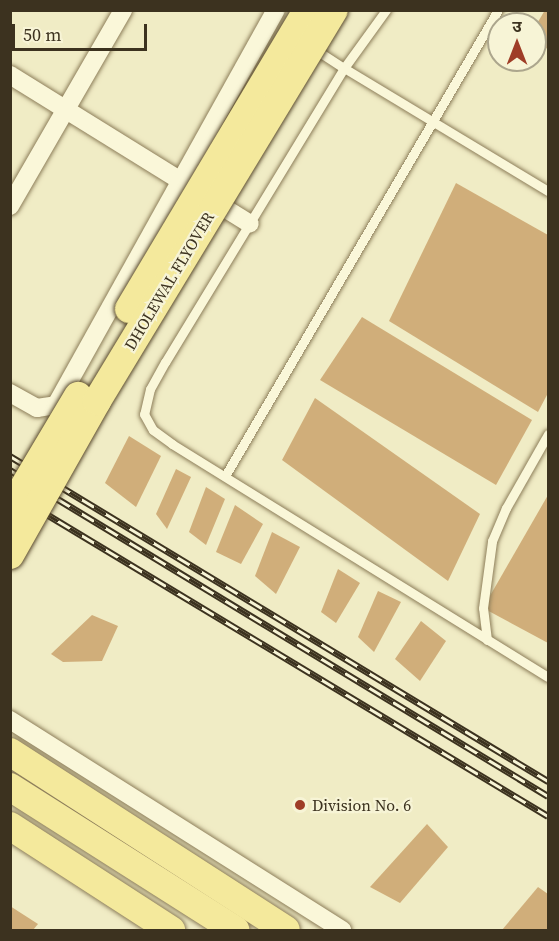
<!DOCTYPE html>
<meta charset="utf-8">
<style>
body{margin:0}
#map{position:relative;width:559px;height:941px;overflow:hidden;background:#f0ecc5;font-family:"Source Serif 4","Noto Sans Devanagari",serif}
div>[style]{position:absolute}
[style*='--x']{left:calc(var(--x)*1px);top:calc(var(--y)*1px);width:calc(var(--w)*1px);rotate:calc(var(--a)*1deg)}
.building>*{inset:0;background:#d0ae7a}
.roads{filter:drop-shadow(0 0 2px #8d7e5a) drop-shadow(0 0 2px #8d7e5a)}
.service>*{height:9px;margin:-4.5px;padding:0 4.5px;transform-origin:4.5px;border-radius:4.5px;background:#faf7d9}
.minor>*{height:18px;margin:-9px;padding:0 9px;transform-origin:9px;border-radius:9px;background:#faf7d9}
.primary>*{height:28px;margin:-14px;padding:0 14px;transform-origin:14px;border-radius:14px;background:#f4e99c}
.rail>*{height:7px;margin-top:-3.5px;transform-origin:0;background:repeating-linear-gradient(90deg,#f7f4d6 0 14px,#3c321f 0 28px);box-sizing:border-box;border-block:2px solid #3c321f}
.bridges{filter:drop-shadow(0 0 2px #5a4b2e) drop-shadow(0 0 2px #5a4b2e)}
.primary-bridge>*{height:28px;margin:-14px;padding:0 14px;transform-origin:14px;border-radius:14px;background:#f4e99c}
.dots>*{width:16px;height:16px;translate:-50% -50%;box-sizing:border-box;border:3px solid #f7f4d6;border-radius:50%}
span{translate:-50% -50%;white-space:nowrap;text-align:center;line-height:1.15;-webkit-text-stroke:4.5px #f7f4d6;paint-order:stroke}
.street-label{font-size:16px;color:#3c321f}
.poi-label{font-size:16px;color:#3c321f}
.left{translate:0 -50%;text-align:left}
.frame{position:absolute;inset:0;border:12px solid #3c321f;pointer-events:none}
.north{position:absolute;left:487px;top:12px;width:60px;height:60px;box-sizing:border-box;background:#f7f4d6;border:2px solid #aca68d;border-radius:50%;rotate:0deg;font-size:16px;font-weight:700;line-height:24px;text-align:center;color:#3c321f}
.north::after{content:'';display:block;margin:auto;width:21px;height:27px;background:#9f3d27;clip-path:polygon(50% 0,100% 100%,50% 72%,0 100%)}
.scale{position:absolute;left:12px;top:24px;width:135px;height:27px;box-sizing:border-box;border:3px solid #3c321f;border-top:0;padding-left:8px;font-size:18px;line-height:21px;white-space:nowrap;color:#3c321f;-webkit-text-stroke:4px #f7f4d6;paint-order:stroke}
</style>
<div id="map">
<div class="building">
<div style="clip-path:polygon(545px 10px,548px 10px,548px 49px,535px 42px,535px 27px)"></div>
<div style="clip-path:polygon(456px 183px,548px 235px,548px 393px,538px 412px,389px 321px)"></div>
<div style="clip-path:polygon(362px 317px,532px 420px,496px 485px,320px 380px)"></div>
<div style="clip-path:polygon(315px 398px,480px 514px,448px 581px,282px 460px)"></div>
<div style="clip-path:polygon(129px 436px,161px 456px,136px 507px,105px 483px)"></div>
<div style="clip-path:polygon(176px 469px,191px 477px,167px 529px,156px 514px)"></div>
<div style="clip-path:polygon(206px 487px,225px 499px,206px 545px,189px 532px)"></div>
<div style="clip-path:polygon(548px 495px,548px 643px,483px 608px)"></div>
<div style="clip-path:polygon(235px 505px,263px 524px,241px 564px,216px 552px)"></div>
<div style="clip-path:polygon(272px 532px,300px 547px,276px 594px,255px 576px)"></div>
<div style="clip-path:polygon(338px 569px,360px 583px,336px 623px,321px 612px)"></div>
<div style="clip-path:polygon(378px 591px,401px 602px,374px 652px,358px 637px)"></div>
<div style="clip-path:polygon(92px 615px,118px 626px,102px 661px,63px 662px,51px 654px)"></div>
<div style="clip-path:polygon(421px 621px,446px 641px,420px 681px,395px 659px)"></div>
<div style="clip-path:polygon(427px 824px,448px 847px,400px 903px,370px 887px)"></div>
<div style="clip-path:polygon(538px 887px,548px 894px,548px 930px,502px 930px)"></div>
<div style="clip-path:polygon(10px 906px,38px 924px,33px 930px,10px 930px)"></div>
</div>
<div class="roads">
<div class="service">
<div style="--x:313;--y:48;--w:37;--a:33"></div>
<div style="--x:344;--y:68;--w:72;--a:-54.1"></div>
<div style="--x:548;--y:191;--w:238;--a:-148.9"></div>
<div style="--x:344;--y:68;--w:344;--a:121.3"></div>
<div style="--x:165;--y:362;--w:31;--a:119"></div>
<div style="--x:150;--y:389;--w:26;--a:103"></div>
<div style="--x:144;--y:414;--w:18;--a:61"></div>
<div style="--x:153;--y:430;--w:24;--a:36"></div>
<div style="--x:172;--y:444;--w:442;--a:31.8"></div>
<div style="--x:225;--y:476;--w:540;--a:-59.64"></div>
<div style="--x:487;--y:640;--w:32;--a:-97"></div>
<div style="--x:483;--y:608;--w:68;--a:-82.3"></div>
<div style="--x:492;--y:541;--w:36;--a:-67"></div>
<div style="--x:506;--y:508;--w:85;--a:-60.4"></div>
</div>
<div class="minor">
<div style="--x:10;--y:75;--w:282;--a:31.8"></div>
<div style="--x:10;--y:206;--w:226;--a:-60"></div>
<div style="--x:10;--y:393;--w:31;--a:29"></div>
<div style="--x:37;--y:408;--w:19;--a:-9"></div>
<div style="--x:56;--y:405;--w:452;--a:-60.9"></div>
<div style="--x:10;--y:720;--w:393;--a:32.3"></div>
</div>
<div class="primary">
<div style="--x:10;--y:752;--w:328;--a:32.8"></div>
<div style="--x:10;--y:787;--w:267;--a:32.4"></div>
<div style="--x:10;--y:826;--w:192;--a:32.9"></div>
</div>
</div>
<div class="rail">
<div style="--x:10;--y:456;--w:629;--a:31.14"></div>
<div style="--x:10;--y:470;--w:629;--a:31.21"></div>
<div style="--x:10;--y:492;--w:628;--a:31.06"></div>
</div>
<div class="bridges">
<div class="primary-bridge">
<div style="--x:129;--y:309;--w:348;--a:-59.2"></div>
<div style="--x:10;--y:510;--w:133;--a:-59.2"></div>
<div style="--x:10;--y:555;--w:177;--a:-60.5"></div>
<div style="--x:97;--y:401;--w:457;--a:-58.8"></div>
</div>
</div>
<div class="dots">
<div style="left:300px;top:805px;background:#9f3d27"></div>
</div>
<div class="street-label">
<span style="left:169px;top:281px;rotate:-59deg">DHOLEWAL FLYOVER</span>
</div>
<div class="poi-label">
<span class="left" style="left:312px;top:805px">Division No. 6</span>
</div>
<div class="frame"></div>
<div class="north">उ</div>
<div class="scale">50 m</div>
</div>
